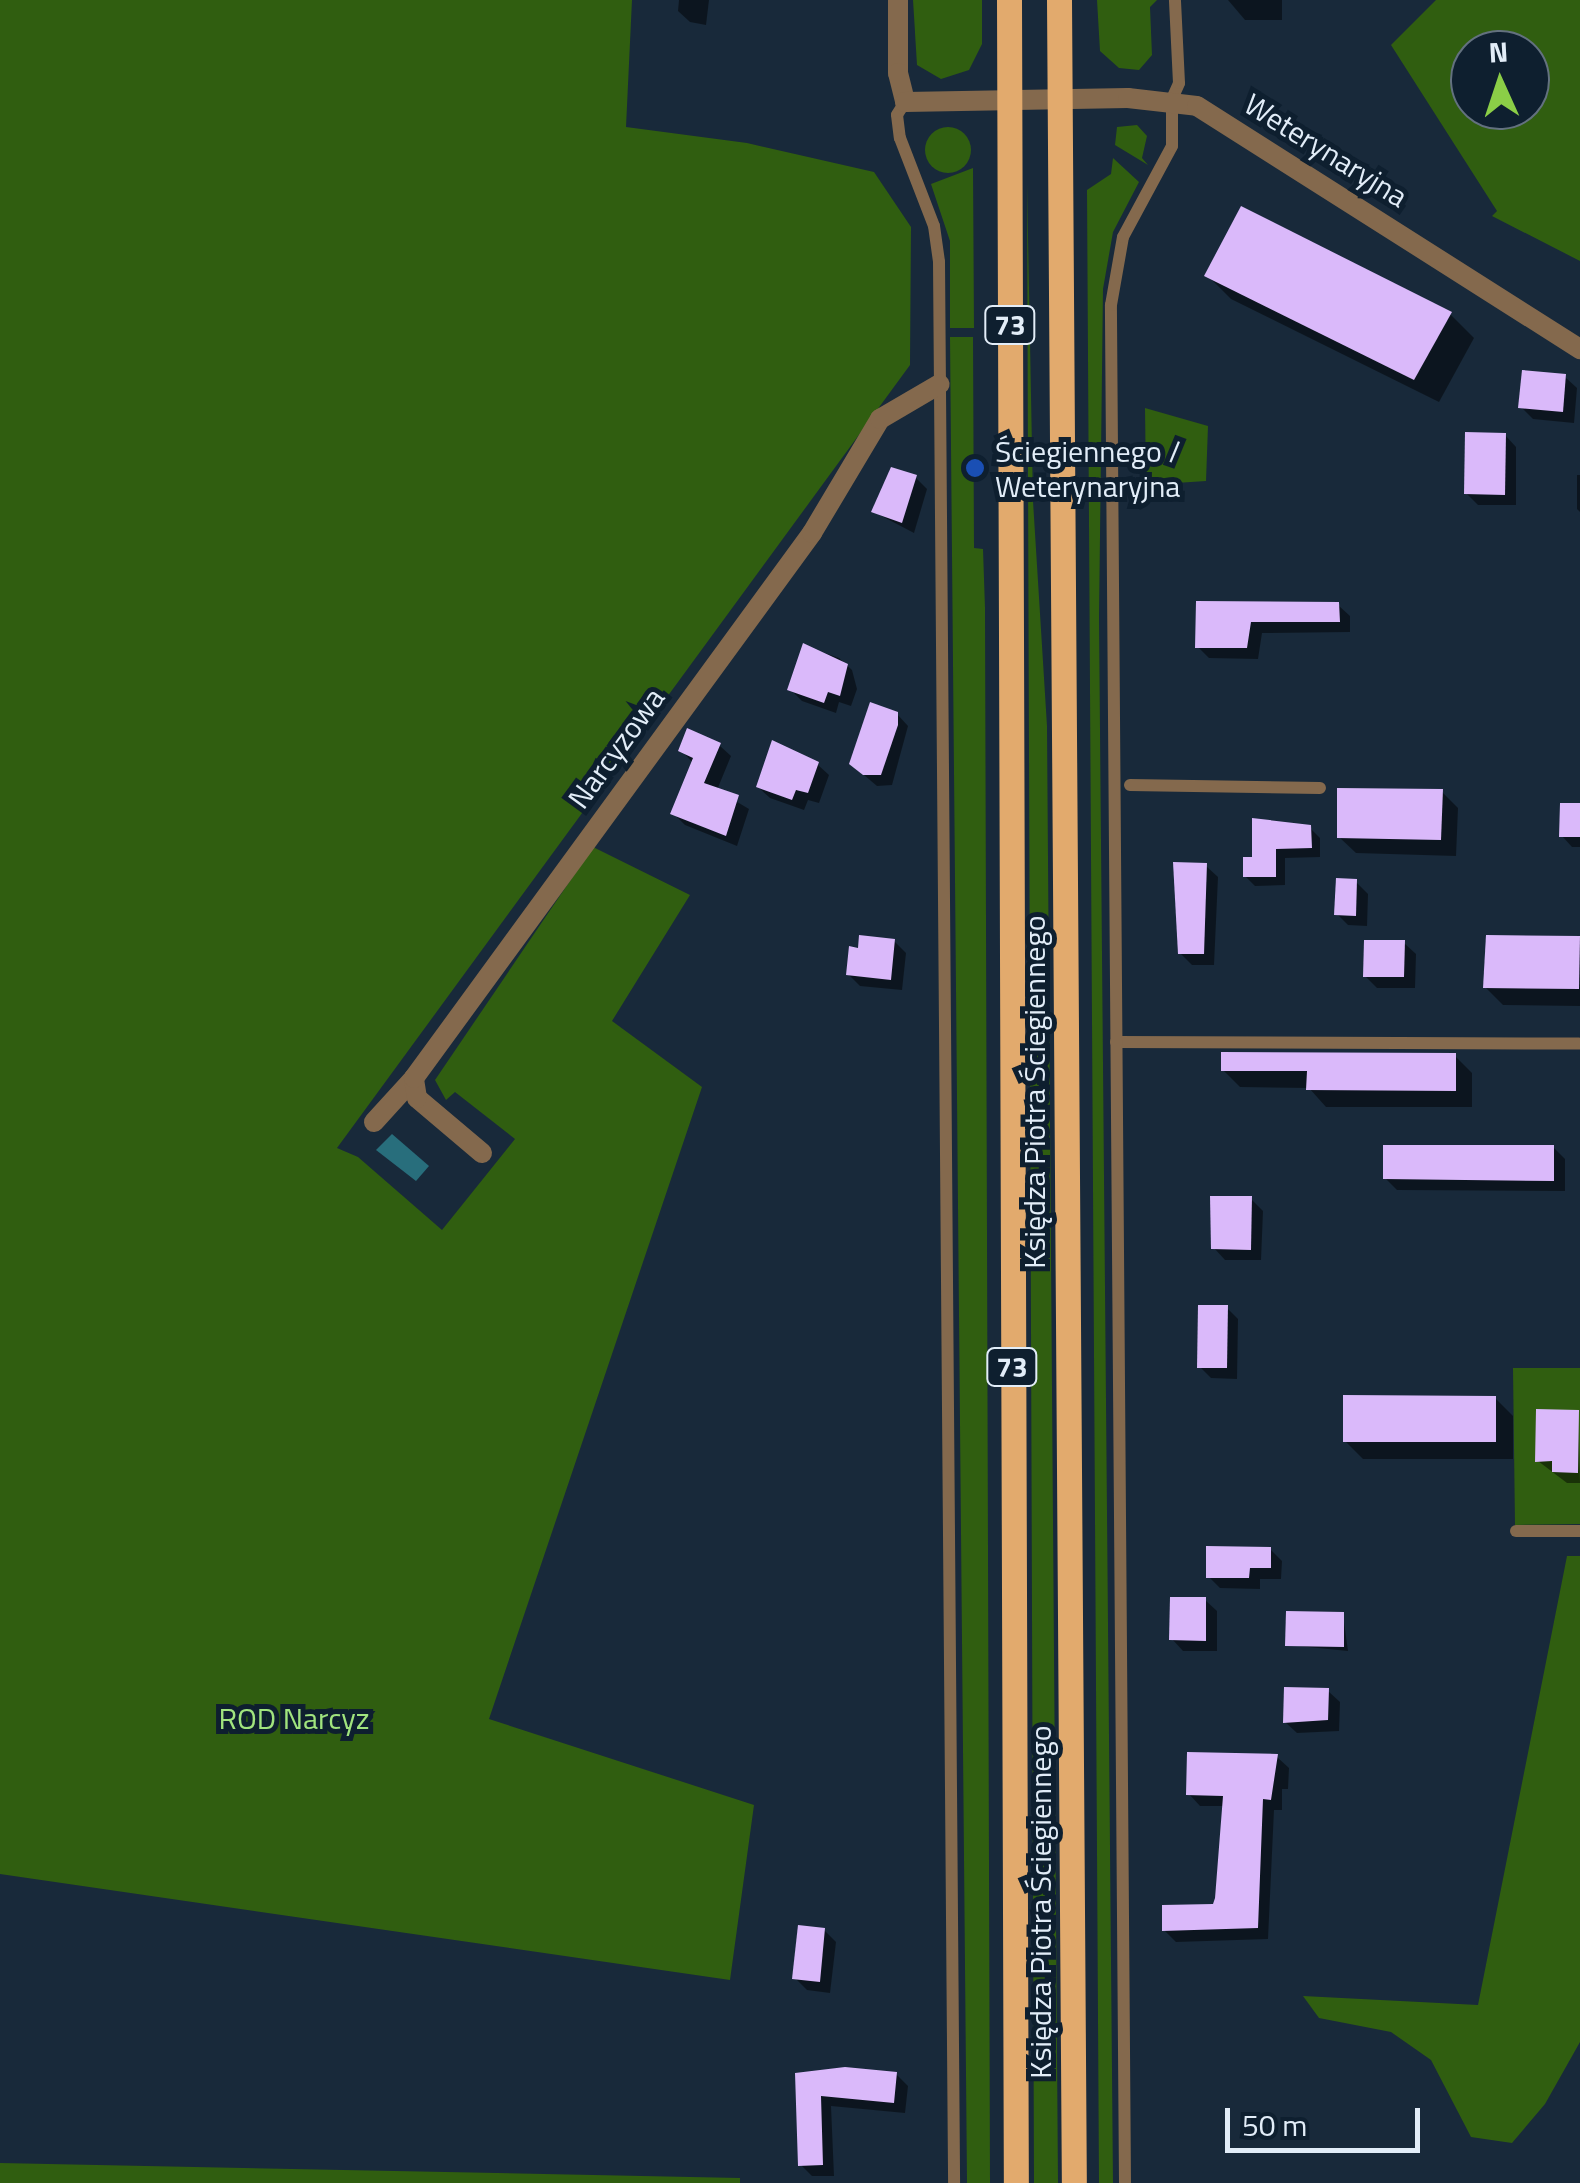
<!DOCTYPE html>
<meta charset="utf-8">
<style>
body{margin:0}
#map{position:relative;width:1580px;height:2183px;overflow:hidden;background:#18293a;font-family:"Titillium Web",sans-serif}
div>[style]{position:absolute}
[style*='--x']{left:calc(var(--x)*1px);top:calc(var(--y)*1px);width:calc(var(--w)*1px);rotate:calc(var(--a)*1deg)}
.green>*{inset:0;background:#305e10}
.round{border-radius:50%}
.water>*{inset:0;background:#286e7c}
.shadow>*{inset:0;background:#0007}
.building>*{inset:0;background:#dab9fa}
.lane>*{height:12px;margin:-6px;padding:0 6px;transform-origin:6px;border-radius:6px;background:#84694d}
.street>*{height:20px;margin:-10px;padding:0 10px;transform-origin:10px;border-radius:10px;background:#84694d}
.primary>*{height:25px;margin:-12.5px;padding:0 12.5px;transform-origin:12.5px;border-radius:12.5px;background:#e2aa6d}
.dots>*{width:28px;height:28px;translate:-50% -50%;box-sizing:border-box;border:5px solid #0e1f2f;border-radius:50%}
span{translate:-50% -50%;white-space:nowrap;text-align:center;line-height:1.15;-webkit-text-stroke:10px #0e1f2f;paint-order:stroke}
.shield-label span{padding:2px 8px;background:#0e1f2f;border:2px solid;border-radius:8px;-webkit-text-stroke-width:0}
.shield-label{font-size:28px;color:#e2edf8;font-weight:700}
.street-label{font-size:30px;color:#e2edf8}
.poi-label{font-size:30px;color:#e2edf8}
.left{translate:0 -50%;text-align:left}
.park-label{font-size:30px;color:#a1e47e}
.north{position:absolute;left:1450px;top:30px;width:100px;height:100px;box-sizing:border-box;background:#0e1f2f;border:2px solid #63717f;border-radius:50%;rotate:357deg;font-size:28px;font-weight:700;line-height:40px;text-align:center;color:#e2edf8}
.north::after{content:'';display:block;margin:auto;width:35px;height:45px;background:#8bce47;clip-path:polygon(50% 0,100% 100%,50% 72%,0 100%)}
.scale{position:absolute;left:1225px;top:2108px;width:195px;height:45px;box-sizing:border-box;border:5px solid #e2edf8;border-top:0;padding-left:12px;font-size:30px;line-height:35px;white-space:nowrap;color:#e2edf8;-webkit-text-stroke:8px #0e1f2f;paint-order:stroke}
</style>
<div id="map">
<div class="green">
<div style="clip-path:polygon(0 0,632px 0,626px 127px,747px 143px,874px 172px,911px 227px,910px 365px,337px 1148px,358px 1157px,442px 1230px,515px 1139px,455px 1092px,446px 1100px,435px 1080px,593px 847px,690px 895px,612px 1021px,702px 1087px,489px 1719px,754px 1805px,730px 1980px,0 1874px)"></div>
<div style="clip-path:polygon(913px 0,982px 0,982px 44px,969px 70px,941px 79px,917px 65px)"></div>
<div style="clip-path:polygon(1097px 0,1157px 0,1150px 7px,1152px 55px,1139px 70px,1119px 68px,1100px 51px)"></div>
<div style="clip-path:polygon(evenodd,1436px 0,1580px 0,1580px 261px,1492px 216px,1497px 211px,1391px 45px,1436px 0,1470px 50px,1530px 50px,1530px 110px,1470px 110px,1470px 50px)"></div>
<div style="clip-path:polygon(1137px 125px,1147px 136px,1142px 158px,1148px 165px,1115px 145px,1117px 127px)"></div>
<div class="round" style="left:925px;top:127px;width:46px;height:46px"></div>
<div style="clip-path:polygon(1113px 158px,1139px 182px,1113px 232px,1103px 289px,1099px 618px,1113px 2183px,1099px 2183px,1087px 190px,1111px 174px)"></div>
<div style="clip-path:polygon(973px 168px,974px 328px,950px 328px,950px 241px,931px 184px)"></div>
<div style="clip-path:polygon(1027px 182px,1033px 501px,1047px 726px,1058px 2183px,1034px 2183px)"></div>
<div style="clip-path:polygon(950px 337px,973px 337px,974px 548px,983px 549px,985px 608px,990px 2183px,967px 2183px)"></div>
<div style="clip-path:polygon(1145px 408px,1208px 426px,1206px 481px,1146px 485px)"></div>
<div style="clip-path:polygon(1513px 1368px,1580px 1368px,1580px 1524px,1515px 1525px)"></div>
<div style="clip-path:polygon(1567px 1556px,1580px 1556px,1580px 2042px,1545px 2104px,1512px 2143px,1471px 2137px,1431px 2060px,1391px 2032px,1319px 2018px,1303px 1996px,1478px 2005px)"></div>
<div style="clip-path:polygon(0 2163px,740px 2178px,740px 2183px,0 2183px)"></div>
</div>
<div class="water">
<div style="clip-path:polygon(392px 1134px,429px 1166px,416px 1181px,376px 1150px)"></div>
</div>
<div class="shadow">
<div style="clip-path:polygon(679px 0,709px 0,706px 25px,690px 22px,678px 11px)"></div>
<div style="clip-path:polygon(1228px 0,1282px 0,1282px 20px,1245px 20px)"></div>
<div style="clip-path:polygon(1207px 275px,1450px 314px,1474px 338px,1439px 402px,1231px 299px)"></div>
<div style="clip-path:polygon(1565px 377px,1577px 388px,1574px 423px,1533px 419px,1521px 407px)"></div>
<div style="clip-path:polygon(1505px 435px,1516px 447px,1516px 505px,1478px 505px,1466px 493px)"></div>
<div style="clip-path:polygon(1577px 475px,1580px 475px,1580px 512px,1577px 509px)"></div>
<div style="clip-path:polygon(915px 477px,927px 489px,914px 533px,874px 512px)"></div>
<div style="clip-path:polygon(1199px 604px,1338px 605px,1350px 616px,1350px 632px,1262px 633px,1258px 659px,1209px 658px,1198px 647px)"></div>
<div style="clip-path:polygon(805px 646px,839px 658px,852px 670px,857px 689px,851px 706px,839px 702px,836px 713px,802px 701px,790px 689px)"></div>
<div style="clip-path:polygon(897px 714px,908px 726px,892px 785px,877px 786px,864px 775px)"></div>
<div style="clip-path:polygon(719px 745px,731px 756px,717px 790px,749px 809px,737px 846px,685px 825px,673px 813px,693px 763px,681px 750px)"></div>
<div style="clip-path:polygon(817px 764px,829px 775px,819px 803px,808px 800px,804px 810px,770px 798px,758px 787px)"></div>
<div style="clip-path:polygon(1442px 792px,1458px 808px,1456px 856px,1356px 853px,1339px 837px)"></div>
<div style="clip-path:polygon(1580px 807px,1580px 847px,1572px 847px,1562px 836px)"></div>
<div style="clip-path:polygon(1310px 828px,1320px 838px,1320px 857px,1285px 858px,1285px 885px,1255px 886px,1245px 876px,1254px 860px)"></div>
<div style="clip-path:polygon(1206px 866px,1218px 877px,1214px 965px,1192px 965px,1180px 953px)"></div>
<div style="clip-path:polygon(1356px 882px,1368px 894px,1367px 926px,1348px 925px,1337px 914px)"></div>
<div style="clip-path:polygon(1489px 938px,1580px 938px,1580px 1006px,1503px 1005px,1485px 987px)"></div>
<div style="clip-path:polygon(894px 941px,906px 953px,902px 990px,860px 986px,848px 974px,860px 950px)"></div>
<div style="clip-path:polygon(1404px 943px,1416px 954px,1415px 988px,1377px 988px,1365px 976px)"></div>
<div style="clip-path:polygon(1455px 1056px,1472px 1073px,1472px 1107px,1326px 1107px,1309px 1088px,1240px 1087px,1223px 1070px)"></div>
<div style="clip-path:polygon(1553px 1147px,1565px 1159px,1565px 1191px,1397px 1190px,1385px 1178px)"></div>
<div style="clip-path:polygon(1251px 1199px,1263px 1211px,1261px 1260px,1225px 1260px,1214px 1248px)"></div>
<div style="clip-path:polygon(1227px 1308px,1238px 1319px,1237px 1379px,1211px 1378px,1199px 1366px)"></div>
<div style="clip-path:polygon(1495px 1398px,1513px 1416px,1513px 1459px,1363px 1459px,1345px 1441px)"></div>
<div style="clip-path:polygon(1578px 1413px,1580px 1483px,1567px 1483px,1538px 1461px)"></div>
<div style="clip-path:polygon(1270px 1549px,1282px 1561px,1281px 1579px,1260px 1579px,1260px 1589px,1220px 1588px,1209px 1577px)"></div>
<div style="clip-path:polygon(1205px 1600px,1217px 1611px,1217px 1651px,1183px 1651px,1172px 1639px)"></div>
<div style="clip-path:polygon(1343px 1615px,1348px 1651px,1288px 1645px)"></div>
<div style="clip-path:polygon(1328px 1691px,1340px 1702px,1339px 1731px,1297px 1733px,1285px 1722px)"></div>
<div style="clip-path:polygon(1277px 1757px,1289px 1768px,1288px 1789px,1282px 1789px,1282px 1810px,1274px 1810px,1268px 1939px,1176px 1942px,1164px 1930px,1214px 1907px,1224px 1806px,1200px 1806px,1189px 1794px)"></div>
<div style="clip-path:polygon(824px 1930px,836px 1942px,830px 1993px,807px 1990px,795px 1978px)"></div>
<div style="clip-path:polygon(896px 2074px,908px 2086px,905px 2113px,831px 2106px,834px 2176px,812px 2176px,801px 2165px,798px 2075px)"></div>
</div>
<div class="building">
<div style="clip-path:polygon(1241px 206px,1452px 312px,1414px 380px,1204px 276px)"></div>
<div style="clip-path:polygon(1522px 370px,1566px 374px,1563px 412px,1518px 408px)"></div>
<div style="clip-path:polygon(1465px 432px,1506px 433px,1505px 495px,1464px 494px)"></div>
<div style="clip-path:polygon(891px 467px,917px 475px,902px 523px,871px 512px)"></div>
<div style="clip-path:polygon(1196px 601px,1339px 602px,1340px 622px,1251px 622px,1247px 648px,1195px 648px)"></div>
<div style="clip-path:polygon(803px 643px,848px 664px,840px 696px,828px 692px,824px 703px,787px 690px)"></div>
<div style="clip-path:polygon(870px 702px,898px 712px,898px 725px,881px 775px,863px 775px,849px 764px)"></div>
<div style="clip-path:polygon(687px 728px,721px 743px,704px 783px,739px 795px,726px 836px,670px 814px,693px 758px,678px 751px)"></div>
<div style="clip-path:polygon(772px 740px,819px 762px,808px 793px,796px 790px,792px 800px,756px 787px)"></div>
<div style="clip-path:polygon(1337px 788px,1443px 789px,1441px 840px,1337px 838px)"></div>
<div style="clip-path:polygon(1560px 803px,1580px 803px,1580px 837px,1559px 837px)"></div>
<div style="clip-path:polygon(1252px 818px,1311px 825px,1312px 848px,1276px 849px,1276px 877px,1243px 877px,1243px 857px,1252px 857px)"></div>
<div style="clip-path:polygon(1173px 862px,1207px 863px,1204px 954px,1178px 954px)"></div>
<div style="clip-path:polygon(1336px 878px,1357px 879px,1356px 916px,1334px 915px)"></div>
<div style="clip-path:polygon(859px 935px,895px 939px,891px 980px,846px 975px,849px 946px,858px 948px)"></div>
<div style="clip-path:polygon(1486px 935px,1580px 936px,1579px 989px,1483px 988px)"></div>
<div style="clip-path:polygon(1364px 940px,1405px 940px,1404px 977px,1363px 977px)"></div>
<div style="clip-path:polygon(1221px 1052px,1456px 1053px,1456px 1091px,1306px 1090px,1307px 1071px,1221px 1071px)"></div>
<div style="clip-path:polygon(1383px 1145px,1554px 1145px,1554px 1181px,1383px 1179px)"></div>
<div style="clip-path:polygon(1210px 1196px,1252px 1196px,1251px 1250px,1211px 1249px)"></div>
<div style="clip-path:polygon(1198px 1305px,1228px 1305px,1227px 1368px,1197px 1368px)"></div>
<div style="clip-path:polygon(1343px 1395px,1496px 1396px,1496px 1442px,1343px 1442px)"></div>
<div style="clip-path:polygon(1536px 1409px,1579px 1410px,1578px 1473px,1552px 1472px,1552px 1461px,1535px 1462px)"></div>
<div style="clip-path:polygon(1206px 1546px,1271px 1547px,1271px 1568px,1250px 1568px,1249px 1578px,1206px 1578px)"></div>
<div style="clip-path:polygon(1170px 1597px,1206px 1597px,1206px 1641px,1169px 1640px)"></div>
<div style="clip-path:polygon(1286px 1611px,1344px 1612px,1344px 1647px,1285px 1646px)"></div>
<div style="clip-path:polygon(1284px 1687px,1329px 1688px,1328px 1720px,1283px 1723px)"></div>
<div style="clip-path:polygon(1187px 1752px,1278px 1754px,1271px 1800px,1263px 1799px,1258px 1928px,1162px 1931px,1162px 1905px,1213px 1904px,1215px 1898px,1223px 1796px,1186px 1795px)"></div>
<div style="clip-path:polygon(798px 1925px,825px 1928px,820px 1982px,792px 1979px)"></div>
<div style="clip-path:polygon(845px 2067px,897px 2072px,894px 2103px,821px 2096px,823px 2165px,798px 2166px,795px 2073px)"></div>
</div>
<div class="lane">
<div style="--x:905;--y:102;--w:15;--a:122"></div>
<div style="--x:897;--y:115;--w:23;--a:83"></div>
<div style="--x:900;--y:138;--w:94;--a:68.9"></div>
<div style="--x:934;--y:226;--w:36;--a:82"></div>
<div style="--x:939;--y:262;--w:1921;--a:89.55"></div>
<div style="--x:1130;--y:785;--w:190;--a:0.9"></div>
<div style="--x:1116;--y:1042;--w:463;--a:0.2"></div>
<div style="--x:1516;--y:1531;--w:64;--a:0"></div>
<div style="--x:1125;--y:2183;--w:1878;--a:-90.43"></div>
<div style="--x:1111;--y:305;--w:69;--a:-80"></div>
<div style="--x:1123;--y:237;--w:103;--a:-61.7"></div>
<div style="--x:1172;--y:146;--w:47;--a:-90"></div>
<div style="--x:1172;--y:99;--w:17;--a:-66"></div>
<div style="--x:1179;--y:83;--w:83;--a:-92.8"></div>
</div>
<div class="street">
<div style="--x:898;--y:0;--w:73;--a:90"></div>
<div style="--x:898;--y:73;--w:30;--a:76"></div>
<div style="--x:905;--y:102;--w:223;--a:-1"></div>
<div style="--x:1128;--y:98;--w:69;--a:6.6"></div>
<div style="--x:1197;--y:106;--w:454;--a:32.4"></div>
<div style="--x:374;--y:1122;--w:59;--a:-47.7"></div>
<div style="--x:482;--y:1153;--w:85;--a:-139.8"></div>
<div style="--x:417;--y:1098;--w:20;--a:-99"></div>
<div style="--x:414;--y:1078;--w:675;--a:-53.86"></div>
<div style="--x:812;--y:533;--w:133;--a:-59.2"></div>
<div style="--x:880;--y:419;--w:69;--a:-30.3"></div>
</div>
<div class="primary">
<div style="--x:1009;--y:0;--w:2183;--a:89.82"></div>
<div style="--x:1059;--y:0;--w:2183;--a:89.61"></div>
</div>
<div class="dots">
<div style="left:975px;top:468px;background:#1a4fb4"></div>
</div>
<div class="shield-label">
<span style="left:1010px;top:325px">73</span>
<span style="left:1012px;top:1367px">73</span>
</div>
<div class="street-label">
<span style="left:1326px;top:150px;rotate:32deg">Weterynaryjna</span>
<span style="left:616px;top:748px;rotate:-54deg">Narcyzowa</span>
<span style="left:1034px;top:1092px;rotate:-90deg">Księdza Piotra Ściegiennego</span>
<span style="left:1040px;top:1902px;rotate:-90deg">Księdza Piotra Ściegiennego</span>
</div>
<div class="poi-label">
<span class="left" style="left:995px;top:468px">Ściegiennego /<br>Weterynaryjna</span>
</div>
<div class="park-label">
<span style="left:294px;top:1718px">ROD Narcyz</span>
</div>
<div class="north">N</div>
<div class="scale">50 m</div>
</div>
